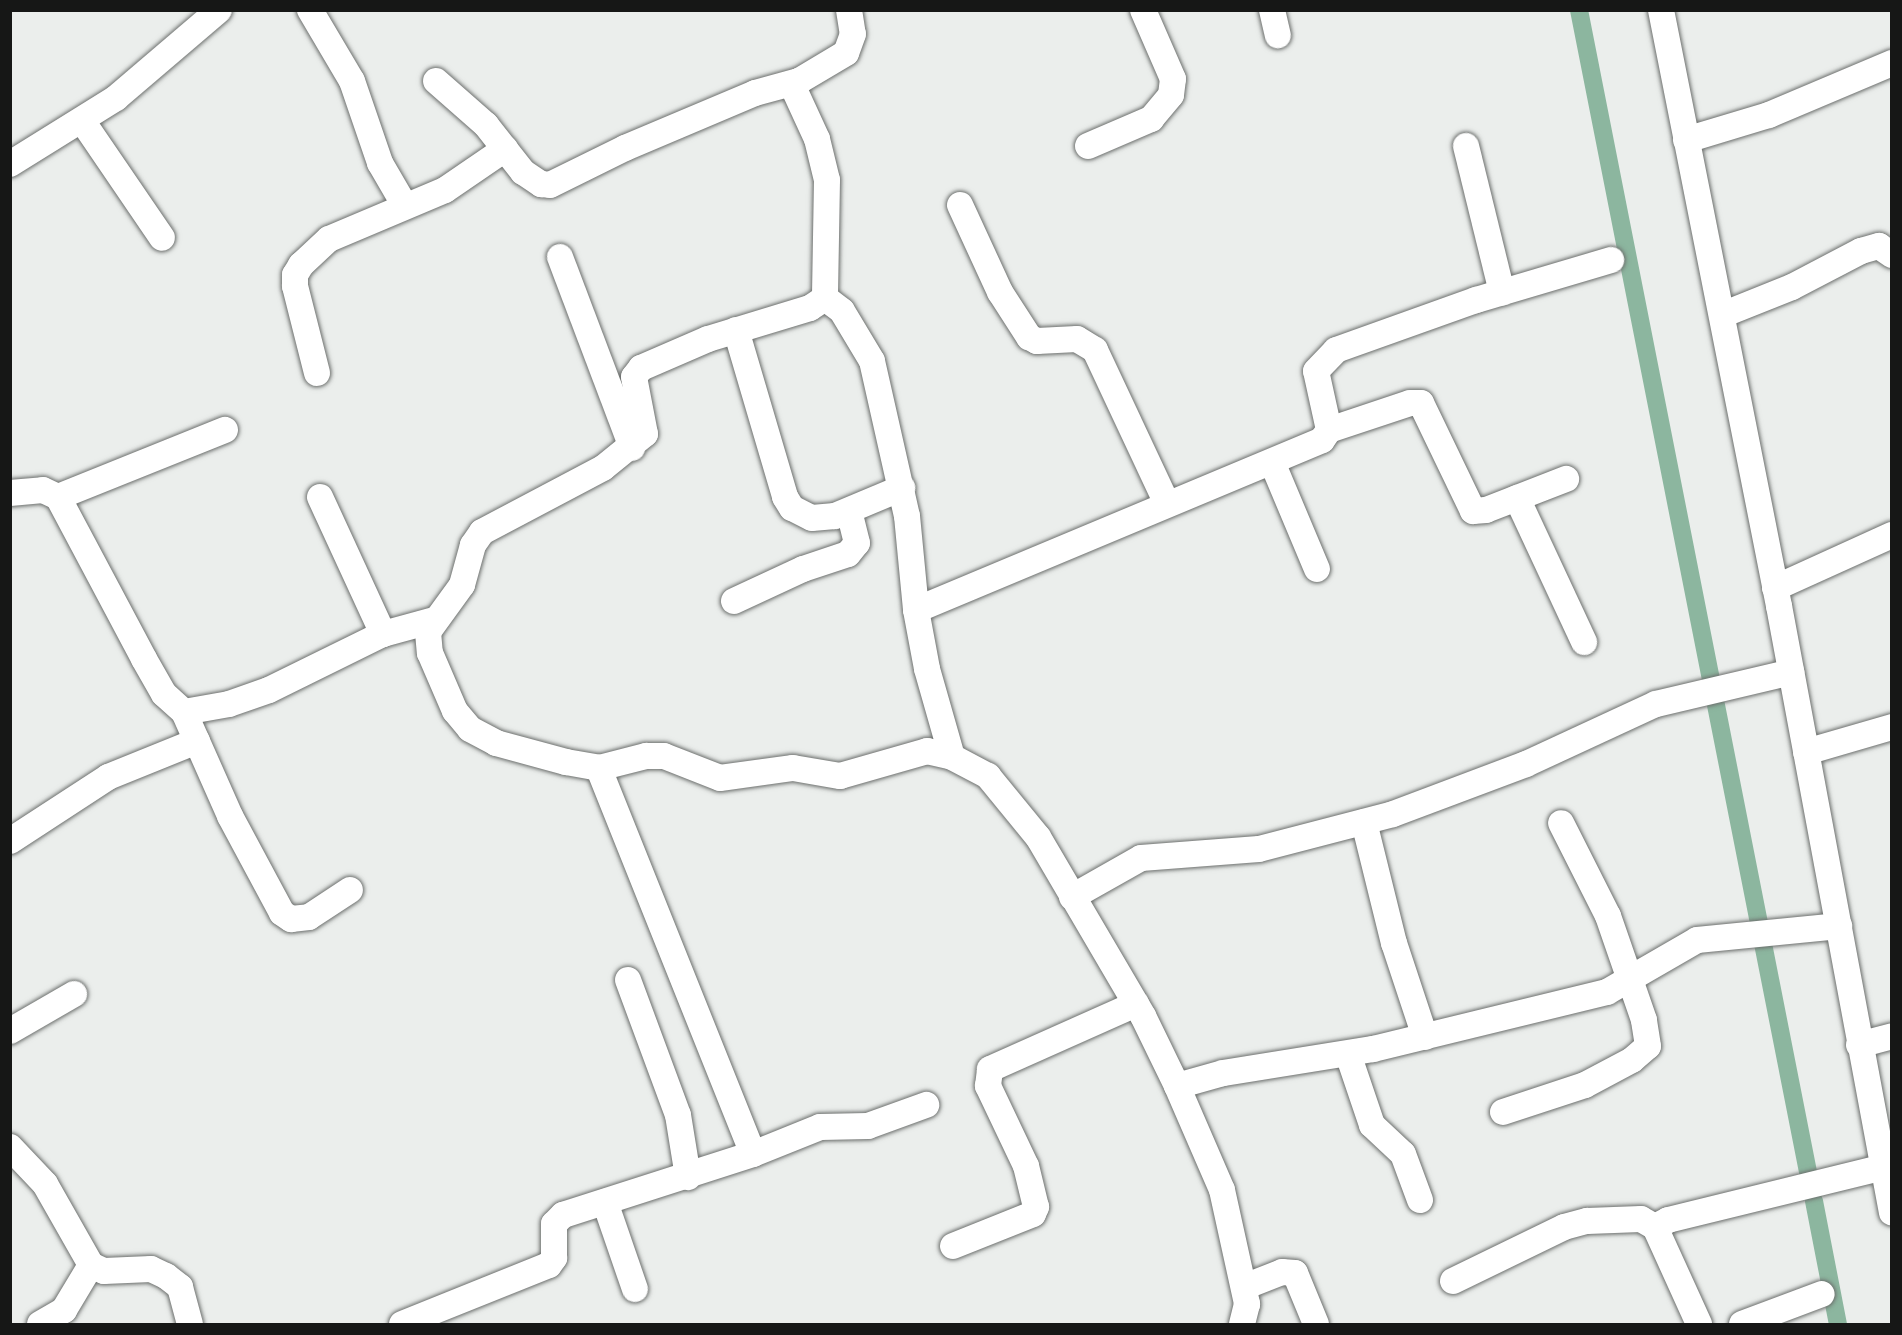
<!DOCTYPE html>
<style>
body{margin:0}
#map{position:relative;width:1902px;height:1335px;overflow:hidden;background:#ebeeec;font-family:"DM Sans",sans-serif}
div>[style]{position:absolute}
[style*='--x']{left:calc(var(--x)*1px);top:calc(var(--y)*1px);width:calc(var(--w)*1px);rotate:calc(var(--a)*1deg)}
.canal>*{height:18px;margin:-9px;padding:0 9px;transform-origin:9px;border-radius:9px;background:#8cb69f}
.roads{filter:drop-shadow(0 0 2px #6c6f6d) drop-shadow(0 0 2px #6c6f6d)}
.minor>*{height:26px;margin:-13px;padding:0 13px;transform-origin:13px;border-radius:13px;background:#fff}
span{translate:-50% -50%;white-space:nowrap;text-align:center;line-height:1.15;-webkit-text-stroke:5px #f8fcfa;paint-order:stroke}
.frame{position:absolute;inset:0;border:12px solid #161716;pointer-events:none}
</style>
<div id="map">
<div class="canal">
<div style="--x:1579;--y:10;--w:1184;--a:78.85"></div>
<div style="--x:1814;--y:1201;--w:125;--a:79"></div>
</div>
<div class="roads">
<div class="minor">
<div style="--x:310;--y:10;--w:82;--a:59.4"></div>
<div style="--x:352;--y:81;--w:87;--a:71.1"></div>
<div style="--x:380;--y:163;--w:50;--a:59.8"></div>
<div style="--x:849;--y:10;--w:24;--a:81"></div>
<div style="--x:853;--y:34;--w:20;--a:110"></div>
<div style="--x:846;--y:53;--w:55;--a:149.2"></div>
<div style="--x:799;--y:81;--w:9;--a:122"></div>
<div style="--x:794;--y:89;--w:55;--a:65.3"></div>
<div style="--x:817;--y:139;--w:42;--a:76.3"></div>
<div style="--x:827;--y:180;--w:118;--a:91"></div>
<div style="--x:825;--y:298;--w:18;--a:146"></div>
<div style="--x:810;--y:308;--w:107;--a:163.1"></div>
<div style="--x:708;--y:339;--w:73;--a:156.6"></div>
<div style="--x:641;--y:368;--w:11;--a:128"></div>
<div style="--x:634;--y:377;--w:58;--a:79.1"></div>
<div style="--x:645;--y:434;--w:54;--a:141"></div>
<div style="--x:603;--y:468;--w:137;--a:152.1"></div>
<div style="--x:482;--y:532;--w:16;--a:125"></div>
<div style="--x:473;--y:545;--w:41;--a:105.4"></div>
<div style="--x:462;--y:585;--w:58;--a:125.9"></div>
<div style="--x:428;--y:632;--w:21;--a:85"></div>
<div style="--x:430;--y:653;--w:63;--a:66.7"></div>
<div style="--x:455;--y:711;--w:23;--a:50"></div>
<div style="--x:470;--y:729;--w:30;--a:28"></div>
<div style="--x:496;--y:743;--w:73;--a:15.2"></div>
<div style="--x:566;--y:762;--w:34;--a:10"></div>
<div style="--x:599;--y:768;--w:49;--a:-14.3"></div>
<div style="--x:646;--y:756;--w:18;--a:0"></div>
<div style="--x:664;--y:756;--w:60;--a:21.4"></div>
<div style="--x:720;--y:778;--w:74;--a:-7.8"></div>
<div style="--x:793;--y:768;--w:48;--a:9.7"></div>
<div style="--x:840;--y:776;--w:91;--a:-16"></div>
<div style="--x:927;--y:751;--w:26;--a:13"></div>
<div style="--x:952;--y:757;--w:41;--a:27.8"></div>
<div style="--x:988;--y:776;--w:79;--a:50.7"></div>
<div style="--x:1038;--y:837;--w:208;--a:59.6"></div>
<div style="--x:1143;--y:1016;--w:78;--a:64.1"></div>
<div style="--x:1177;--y:1086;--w:113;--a:66.6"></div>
<div style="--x:1222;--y:1190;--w:117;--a:77.6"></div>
<div style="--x:1247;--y:1304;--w:21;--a:104"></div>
<div style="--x:1272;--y:10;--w:26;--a:77"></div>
<div style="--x:1661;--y:10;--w:608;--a:78.8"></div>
<div style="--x:1779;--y:606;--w:617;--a:79.45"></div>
<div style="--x:436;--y:81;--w:67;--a:41.3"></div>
<div style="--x:486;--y:125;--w:60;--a:51.8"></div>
<div style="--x:523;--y:172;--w:22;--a:34"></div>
<div style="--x:541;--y:184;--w:9;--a:6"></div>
<div style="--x:550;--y:185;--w:84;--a:-26.3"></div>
<div style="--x:625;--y:148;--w:141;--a:-22.9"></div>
<div style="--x:755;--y:93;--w:46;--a:-15.3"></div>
<div style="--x:83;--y:122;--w:140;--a:55.7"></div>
<div style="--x:1686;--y:140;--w:87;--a:-16.8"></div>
<div style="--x:1769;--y:115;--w:134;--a:-22.9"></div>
<div style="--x:1088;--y:146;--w:69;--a:-23.2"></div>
<div style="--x:1151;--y:119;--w:31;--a:-50"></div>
<div style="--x:1171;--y:95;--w:16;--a:-83"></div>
<div style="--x:1173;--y:79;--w:75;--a:-113.5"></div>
<div style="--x:1466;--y:146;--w:151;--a:76.2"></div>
<div style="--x:10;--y:164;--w:125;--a:-31.9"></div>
<div style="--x:116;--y:98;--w:135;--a:-40.5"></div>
<div style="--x:960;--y:205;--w:96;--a:65.3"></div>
<div style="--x:1000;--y:292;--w:54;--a:57.2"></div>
<div style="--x:1029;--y:337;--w:9;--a:27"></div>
<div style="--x:1037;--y:341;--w:40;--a:-2.9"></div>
<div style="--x:1077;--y:339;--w:21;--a:31"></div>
<div style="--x:1095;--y:350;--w:170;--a:64.9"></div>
<div style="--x:560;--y:257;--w:204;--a:69.3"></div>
<div style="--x:825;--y:298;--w:21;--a:37"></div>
<div style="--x:842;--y:311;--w:58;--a:59"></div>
<div style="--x:872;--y:361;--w:159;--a:77.3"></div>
<div style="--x:907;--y:516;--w:94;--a:84.5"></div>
<div style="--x:916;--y:610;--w:60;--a:79.4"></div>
<div style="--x:927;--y:669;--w:91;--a:74.1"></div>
<div style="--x:1722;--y:315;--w:75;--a:-21.8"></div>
<div style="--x:1792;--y:287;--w:78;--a:-27.6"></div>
<div style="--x:1861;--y:251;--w:19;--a:-16"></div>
<div style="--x:1879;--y:246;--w:16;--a:35"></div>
<div style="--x:736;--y:330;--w:174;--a:73.6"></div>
<div style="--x:785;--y:497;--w:13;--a:58"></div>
<div style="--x:792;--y:508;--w:22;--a:27"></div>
<div style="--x:812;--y:518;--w:23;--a:-5"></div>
<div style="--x:835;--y:516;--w:73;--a:-22.7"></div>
<div style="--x:317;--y:373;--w:90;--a:-104.2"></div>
<div style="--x:295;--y:286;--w:11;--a:-90"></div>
<div style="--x:295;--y:275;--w:12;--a:-59"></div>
<div style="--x:301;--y:265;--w:38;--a:-43"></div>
<div style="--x:329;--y:239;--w:126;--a:-22.9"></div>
<div style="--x:445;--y:190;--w:73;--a:-34.3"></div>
<div style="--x:1329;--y:430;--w:85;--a:-18.4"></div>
<div style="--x:1410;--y:403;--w:11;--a:0"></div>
<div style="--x:1421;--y:403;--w:120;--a:64.3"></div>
<div style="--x:1473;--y:511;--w:13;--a:-4"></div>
<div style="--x:1486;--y:510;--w:86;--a:-21.2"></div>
<div style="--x:1272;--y:462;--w:116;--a:67.2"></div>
<div style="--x:10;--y:493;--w:33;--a:-5"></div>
<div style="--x:43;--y:490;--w:17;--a:25"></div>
<div style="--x:58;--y:497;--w:183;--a:62"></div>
<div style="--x:144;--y:659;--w:40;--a:60.3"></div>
<div style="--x:164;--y:694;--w:27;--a:42"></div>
<div style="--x:184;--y:712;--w:46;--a:-10.1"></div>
<div style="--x:229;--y:704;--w:42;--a:-19.3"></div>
<div style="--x:269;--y:690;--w:127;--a:-26.2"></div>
<div style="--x:383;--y:634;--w:53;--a:-15.4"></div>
<div style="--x:58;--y:497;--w:180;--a:-21.9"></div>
<div style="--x:320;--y:497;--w:151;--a:65.3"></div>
<div style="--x:1517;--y:498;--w:159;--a:65"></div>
<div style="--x:1775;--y:588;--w:128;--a:-24.4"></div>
<div style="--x:734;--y:601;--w:76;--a:-24.9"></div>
<div style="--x:803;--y:569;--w:47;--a:-18.4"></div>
<div style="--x:848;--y:554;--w:14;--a:-51"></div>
<div style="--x:857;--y:543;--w:33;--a:-104"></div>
<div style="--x:916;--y:610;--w:440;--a:-22.7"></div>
<div style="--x:1322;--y:440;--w:12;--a:-55"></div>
<div style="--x:1329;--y:430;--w:60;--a:-102.4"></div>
<div style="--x:1316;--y:371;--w:29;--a:-46"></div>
<div style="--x:1336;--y:350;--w:149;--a:-19.7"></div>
<div style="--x:1476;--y:300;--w:141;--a:-16.5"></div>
<div style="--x:184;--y:712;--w:114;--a:66.1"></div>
<div style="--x:230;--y:816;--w:110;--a:61.8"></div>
<div style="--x:282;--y:913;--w:11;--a:34"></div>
<div style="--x:291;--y:919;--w:18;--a:-6"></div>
<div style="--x:309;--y:917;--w:49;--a:-33.4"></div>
<div style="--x:1806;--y:752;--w:90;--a:-16.2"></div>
<div style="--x:1364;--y:822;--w:125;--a:76.1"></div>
<div style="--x:1394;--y:943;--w:99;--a:71.7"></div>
<div style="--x:10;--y:841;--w:117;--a:-33.1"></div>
<div style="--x:108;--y:777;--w:96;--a:-22"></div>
<div style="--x:1072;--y:897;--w:79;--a:-29.5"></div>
<div style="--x:1141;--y:858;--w:118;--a:-4.4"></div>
<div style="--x:1259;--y:849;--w:138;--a:-14.6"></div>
<div style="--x:1393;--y:814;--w:142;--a:-20.6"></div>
<div style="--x:1526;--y:764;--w:143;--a:-24.8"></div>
<div style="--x:1656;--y:704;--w:139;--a:-13.3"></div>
<div style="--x:628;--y:980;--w:144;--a:69.7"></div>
<div style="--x:678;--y:1115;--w:63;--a:80.8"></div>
<div style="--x:10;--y:1031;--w:74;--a:-30"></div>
<div style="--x:1859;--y:1045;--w:34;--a:-15"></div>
<div style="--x:1348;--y:1054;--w:75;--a:71.3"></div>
<div style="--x:1372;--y:1125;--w:42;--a:43.1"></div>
<div style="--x:1403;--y:1154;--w:49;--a:69.7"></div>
<div style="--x:1177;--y:1086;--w:48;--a:-15.8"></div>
<div style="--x:1223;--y:1073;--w:152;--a:-9.1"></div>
<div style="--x:1373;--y:1049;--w:241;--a:-13.7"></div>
<div style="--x:1607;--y:992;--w:104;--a:-30"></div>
<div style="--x:1697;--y:940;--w:143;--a:-5.6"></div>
<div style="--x:1503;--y:1112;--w:86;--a:-18.2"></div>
<div style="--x:1585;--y:1085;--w:53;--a:-28"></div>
<div style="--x:1632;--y:1060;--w:21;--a:-41"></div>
<div style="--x:1648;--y:1046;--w:26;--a:-99"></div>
<div style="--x:1644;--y:1020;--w:110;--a:-109.1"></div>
<div style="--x:1608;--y:916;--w:104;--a:-116.8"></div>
<div style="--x:10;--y:1147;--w:51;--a:46.6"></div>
<div style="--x:45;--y:1184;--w:93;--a:60.4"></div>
<div style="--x:91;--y:1265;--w:14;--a:25"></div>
<div style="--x:104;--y:1271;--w:47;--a:-2.4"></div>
<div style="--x:151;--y:1269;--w:17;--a:25"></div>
<div style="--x:166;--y:1276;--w:18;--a:38"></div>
<div style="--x:180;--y:1287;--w:38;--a:75"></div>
<div style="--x:753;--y:1154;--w:72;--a:-21.9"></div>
<div style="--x:820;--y:1127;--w:48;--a:-1.2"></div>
<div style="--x:868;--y:1126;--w:62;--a:-19.9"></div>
<div style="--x:605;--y:1202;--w:92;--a:71"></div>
<div style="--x:1655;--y:1227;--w:15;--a:-28"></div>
<div style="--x:1668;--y:1220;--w:221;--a:-13.8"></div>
<div style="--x:953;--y:1246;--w:86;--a:-21.8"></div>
<div style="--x:1033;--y:1214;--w:8;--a:-67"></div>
<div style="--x:1036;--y:1207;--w:42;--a:-103.7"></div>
<div style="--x:1026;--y:1166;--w:89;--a:-115.4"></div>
<div style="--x:988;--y:1086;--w:17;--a:-83"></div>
<div style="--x:990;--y:1069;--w:160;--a:-24"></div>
<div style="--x:1453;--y:1281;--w:123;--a:-25.9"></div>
<div style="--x:1564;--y:1227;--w:24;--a:-15"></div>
<div style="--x:1587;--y:1221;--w:54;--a:-2.1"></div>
<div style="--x:1641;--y:1219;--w:16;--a:30"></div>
<div style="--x:1655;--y:1227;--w:107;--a:65.6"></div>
<div style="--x:1244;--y:1287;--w:41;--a:-21.5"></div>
<div style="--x:1282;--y:1272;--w:13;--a:4"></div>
<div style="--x:1295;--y:1273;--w:55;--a:67.6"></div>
<div style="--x:40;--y:1324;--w:28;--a:-30"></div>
<div style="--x:64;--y:1310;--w:52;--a:-59"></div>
<div style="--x:402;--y:1324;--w:158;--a:-21.9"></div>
<div style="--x:549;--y:1265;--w:9;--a:-54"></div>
<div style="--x:554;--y:1258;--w:34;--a:-90"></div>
<div style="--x:554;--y:1224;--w:13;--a:-45"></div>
<div style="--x:563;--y:1215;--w:200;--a:-17.8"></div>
<div style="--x:753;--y:1154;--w:416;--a:-111.8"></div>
<div style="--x:1742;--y:1324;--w:85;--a:-20.6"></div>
</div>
</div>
<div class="frame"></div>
</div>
